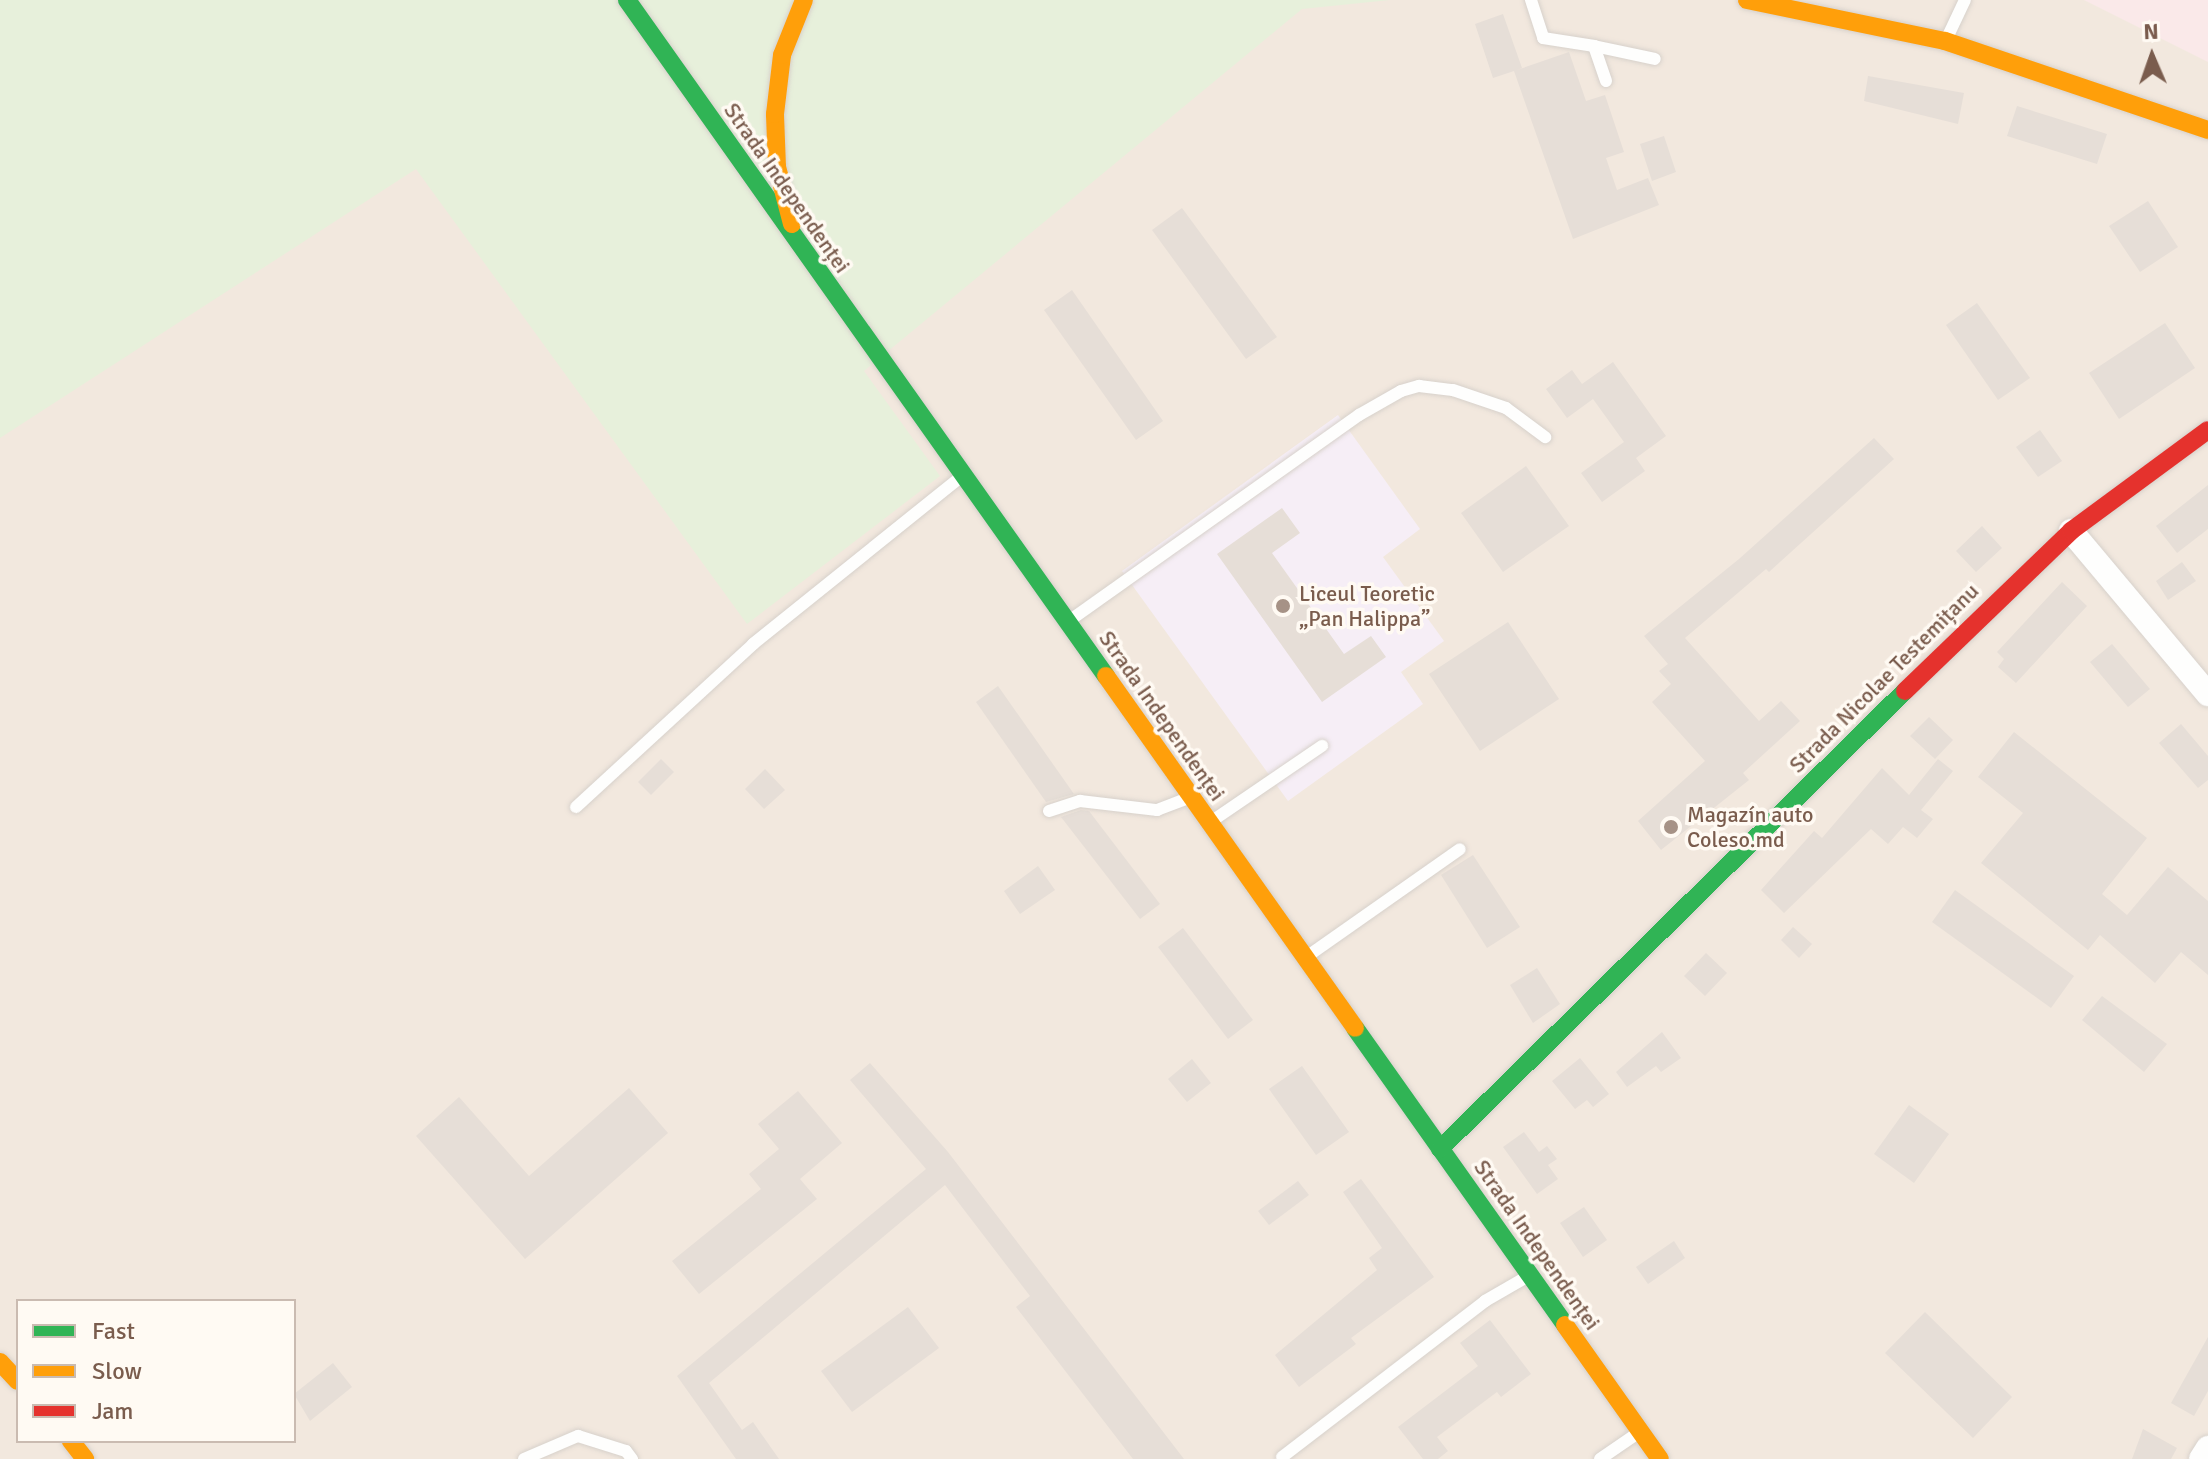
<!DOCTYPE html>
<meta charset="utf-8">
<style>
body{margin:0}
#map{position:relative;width:2208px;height:1459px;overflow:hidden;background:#f9f5f0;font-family:Signika,sans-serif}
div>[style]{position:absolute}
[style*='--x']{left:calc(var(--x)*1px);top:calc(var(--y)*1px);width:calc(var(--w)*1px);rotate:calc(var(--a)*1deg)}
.residential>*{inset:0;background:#f2e8de}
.education>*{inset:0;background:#f6eef6}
.medical>*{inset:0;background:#fae9e9}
.green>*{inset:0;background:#e7f0db}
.building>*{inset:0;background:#e6ded7}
.roads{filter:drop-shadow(0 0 2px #d7d1cb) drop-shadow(0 0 2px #d7d1cb)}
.lane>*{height:12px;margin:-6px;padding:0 6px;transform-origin:6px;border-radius:6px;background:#fefefd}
.street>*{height:24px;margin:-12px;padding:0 12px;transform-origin:12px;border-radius:12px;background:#fefefd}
.fast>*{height:18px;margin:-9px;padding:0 9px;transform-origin:9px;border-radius:9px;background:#30b455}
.slow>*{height:18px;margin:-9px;padding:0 9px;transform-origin:9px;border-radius:9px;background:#ff9f0a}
.jam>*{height:18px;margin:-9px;padding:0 9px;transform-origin:9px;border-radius:9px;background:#e5322d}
.dots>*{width:22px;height:22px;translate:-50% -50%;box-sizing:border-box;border:4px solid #fffaf3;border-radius:50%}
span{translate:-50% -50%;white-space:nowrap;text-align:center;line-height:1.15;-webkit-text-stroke:7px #fffaf3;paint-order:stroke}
.street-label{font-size:22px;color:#7a5c4d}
.poi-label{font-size:22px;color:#7a5c4d}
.left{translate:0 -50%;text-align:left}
.legend{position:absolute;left:16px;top:1299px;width:280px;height:144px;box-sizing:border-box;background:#fffaf3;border:2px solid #cabbb1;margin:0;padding:10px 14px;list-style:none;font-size:24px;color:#7a5c4d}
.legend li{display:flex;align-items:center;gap:16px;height:40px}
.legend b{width:40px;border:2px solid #cabbb1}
.north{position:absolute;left:2112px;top:16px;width:80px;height:80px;-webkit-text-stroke:6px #fffaf3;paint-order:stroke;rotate:358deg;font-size:22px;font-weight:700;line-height:32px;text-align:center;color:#7a5c4d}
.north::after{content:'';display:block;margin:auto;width:28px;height:36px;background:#7a5c4d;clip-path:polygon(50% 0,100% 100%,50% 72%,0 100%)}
</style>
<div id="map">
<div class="residential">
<div style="clip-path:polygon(evenodd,0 0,2208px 0,2208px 1459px,0 1459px,0 0,18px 1301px,294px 1301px,294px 1441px,18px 1441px,18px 1301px)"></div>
</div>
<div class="education">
<div style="clip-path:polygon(1338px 415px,1420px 529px,1383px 557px,1444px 641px,1401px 672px,1423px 704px,1288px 801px,1122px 571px)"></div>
</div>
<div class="medical">
<div style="clip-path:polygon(2084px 0,2208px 0,2208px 62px)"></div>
</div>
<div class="green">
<div style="clip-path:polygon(0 0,1390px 0,1302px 9px,864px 371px,940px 476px,747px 624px,416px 169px,0 438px)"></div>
</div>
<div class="building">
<div style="clip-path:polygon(1503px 14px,1522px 68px,1517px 70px,1569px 52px,1586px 101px,1605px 95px,1624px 152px,1606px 158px,1617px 190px,1648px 178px,1659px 205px,1573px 239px,1514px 71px,1493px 78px,1475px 24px)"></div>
<div style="clip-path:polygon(1868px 76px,1964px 93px,1958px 124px,1864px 101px)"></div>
<div style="clip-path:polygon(2017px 106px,2107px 134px,2097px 164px,2007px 136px)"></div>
<div style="clip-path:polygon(1664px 136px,1676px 172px,1652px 181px,1640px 144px)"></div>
<div style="clip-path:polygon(2148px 201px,2178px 247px,2140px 272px,2109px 226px)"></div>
<div style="clip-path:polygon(1182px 208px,1277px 337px,1246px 359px,1152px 230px)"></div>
<div style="clip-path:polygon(1072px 290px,1163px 421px,1136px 440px,1044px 310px)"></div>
<div style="clip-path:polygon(1977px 303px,2030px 378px,1998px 400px,1946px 325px)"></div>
<div style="clip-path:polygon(2165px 323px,2195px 368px,2119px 419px,2089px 373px)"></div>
<div style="clip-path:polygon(1613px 362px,1666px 436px,1636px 458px,1645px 471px,1602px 502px,1581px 473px,1624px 442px,1593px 399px,1567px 418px,1546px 389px,1572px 370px,1582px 384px)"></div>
<div style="clip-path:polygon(2040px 430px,2062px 461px,2038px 477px,2016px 447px)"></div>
<div style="clip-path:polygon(1874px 438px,1894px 459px,1769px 572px,1766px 569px,1685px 638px,1759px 721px,1781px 701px,1800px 721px,1743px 773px,1749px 780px,1661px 850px,1638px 821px,1705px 761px,1652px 702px,1671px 684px,1659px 671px,1668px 664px,1644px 636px,1739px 559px)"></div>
<div style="clip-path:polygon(1526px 466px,1569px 526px,1503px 572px,1461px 513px)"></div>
<div style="clip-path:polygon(2208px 485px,2208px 529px,2177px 553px,2156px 526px)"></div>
<div style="clip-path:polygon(1282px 508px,1300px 533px,1272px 553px,1344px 654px,1371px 636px,1386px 657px,1322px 702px,1217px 554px)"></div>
<div style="clip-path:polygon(1982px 526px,2002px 548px,1976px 572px,1956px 551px)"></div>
<div style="clip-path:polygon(2182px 562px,2196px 581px,2168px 600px,2156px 581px)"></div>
<div style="clip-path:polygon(2062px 582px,2087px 606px,2016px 683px,1998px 667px,2004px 659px,1997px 652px)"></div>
<div style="clip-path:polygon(1508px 622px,1559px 699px,1480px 751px,1429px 674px)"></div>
<div style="clip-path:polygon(2112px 644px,2150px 689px,2128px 707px,2090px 662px)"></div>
<div style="clip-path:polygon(998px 686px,1074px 794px,1046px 802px,976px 702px)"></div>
<div style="clip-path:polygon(1929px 717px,1953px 740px,1935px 759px,1910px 736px)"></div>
<div style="clip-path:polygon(2181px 724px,2208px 756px,2208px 780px,2198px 788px,2159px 743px)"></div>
<div style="clip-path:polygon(2014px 732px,2147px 838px,2102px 894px,2127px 915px,2168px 867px,2208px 901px,2208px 975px,2181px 952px,2155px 983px,2100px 935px,2088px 950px,1981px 863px,2023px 813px,1978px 777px)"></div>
<div style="clip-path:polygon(661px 759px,674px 772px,651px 795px,638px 782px)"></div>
<div style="clip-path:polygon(1938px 759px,1953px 771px,1921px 810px,1933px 819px,1917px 838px,1903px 827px,1888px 844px,1871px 829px,1784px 913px,1761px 890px,1814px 831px,1822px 838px,1882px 768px,1909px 795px)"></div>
<div style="clip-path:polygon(765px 769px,785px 790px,764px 809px,745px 789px)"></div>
<div style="clip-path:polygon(1081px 810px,1089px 811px,1160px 904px,1140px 919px,1061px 817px)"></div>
<div style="clip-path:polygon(1473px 855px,1520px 927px,1487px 948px,1441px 875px)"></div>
<div style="clip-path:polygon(1038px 866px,1055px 890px,1020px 914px,1004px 891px)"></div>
<div style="clip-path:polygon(1955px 890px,2074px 976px,2051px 1008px,1932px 922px)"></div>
<div style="clip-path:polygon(1793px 927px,1812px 944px,1799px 958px,1781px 940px)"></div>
<div style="clip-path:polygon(1183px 928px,1253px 1020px,1228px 1039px,1158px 947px)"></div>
<div style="clip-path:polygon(1706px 953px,1727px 973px,1705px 996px,1684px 976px)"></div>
<div style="clip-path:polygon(1537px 968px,1560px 1004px,1533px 1023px,1510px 985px)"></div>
<div style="clip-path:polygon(2102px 996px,2167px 1044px,2144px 1072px,2082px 1020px)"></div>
<div style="clip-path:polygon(1662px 1032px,1681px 1058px,1661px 1072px,1656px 1066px,1627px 1087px,1616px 1072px)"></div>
<div style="clip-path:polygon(1580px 1058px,1609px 1094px,1593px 1107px,1587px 1100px,1575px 1109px,1552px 1081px)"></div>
<div style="clip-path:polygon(1192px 1059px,1211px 1083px,1187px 1102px,1168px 1079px)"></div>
<div style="clip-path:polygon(870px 1063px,948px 1152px,1184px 1459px,1133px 1459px,1016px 1307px,1030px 1296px,945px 1185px,709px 1383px,742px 1430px,753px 1422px,779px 1459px,736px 1459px,677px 1376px,926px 1169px,850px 1080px)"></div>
<div style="clip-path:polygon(1302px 1066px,1349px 1132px,1316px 1155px,1269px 1089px)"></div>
<div style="clip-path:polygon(629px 1088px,668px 1133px,525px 1259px,416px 1136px,459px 1097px,529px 1176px)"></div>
<div style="clip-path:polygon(798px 1091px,842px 1143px,800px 1179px,817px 1199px,699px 1294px,672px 1261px,761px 1189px,749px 1174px,779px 1149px,758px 1124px)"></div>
<div style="clip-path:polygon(1909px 1105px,1949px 1134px,1914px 1183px,1874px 1154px)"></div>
<div style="clip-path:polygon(1524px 1132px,1539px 1152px,1547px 1146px,1557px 1159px,1548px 1165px,1558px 1179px,1537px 1194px,1503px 1147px)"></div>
<div style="clip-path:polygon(1361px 1179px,1434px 1277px,1351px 1338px,1356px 1344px,1299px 1387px,1275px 1355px,1377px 1270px,1369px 1258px,1382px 1248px,1343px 1192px)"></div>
<div style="clip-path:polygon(1298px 1181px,1309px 1195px,1269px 1225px,1258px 1211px)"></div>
<div style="clip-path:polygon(1584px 1207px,1607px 1240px,1583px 1257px,1560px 1223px)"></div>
<div style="clip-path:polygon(1674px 1241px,1685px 1258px,1648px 1284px,1636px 1267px)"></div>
<div style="clip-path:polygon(908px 1307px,939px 1348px,852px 1412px,821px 1371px)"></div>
<div style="clip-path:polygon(1925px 1312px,2012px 1397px,1973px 1438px,1885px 1353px)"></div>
<div style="clip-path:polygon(1490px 1320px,1531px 1374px,1501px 1397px,1497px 1392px,1437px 1437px,1448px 1451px,1438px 1459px,1423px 1459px,1398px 1427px,1478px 1366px,1460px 1343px)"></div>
<div style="clip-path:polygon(2208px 1337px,2208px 1391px,2194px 1416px,2171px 1403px)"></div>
<div style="clip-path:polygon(333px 1363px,352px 1387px,310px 1421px,294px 1394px)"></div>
<div style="clip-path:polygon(2143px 1429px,2177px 1448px,2171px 1459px,2132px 1459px)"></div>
</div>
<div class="roads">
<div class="lane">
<div style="--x:1531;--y:0;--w:40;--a:72"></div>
<div style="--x:1543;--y:38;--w:52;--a:8.9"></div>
<div style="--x:1594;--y:46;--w:37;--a:71"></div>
<div style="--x:1947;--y:38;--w:42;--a:-64.7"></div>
<div style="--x:1594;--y:46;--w:62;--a:12"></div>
<div style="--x:1069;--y:621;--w:356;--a:-35.4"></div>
<div style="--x:1359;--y:415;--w:48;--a:-29.7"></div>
<div style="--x:1401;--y:391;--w:19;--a:-16"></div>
<div style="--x:1419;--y:386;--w:34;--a:7"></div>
<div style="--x:1453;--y:390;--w:56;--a:18.8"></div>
<div style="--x:1506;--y:408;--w:49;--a:36.6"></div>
<div style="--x:576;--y:807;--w:241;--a:-42.6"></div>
<div style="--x:753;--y:644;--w:268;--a:-38.8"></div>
<div style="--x:1049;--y:811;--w:33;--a:-18"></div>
<div style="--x:1080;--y:801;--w:78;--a:6.7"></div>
<div style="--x:1157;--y:810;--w:34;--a:-21"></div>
<div style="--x:1209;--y:823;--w:137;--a:-34.3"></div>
<div style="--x:1305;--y:958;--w:189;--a:-35.1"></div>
<div style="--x:1282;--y:1457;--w:256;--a:-37.5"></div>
<div style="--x:1485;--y:1301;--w:52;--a:-30"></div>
<div style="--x:524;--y:1459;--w:59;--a:-23.1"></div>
<div style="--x:578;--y:1436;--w:50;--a:17.4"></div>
<div style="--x:626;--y:1451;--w:10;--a:53"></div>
<div style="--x:1600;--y:1459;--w:46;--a:-34.4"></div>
</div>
<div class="street">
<div style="--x:2071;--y:531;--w:213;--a:50"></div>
<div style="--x:2201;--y:1459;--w:13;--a:-58"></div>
</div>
<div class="fast">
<div style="--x:627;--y:0;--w:829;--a:54.68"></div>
<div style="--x:1355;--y:1028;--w:364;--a:54.7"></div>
<div style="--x:1440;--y:1149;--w:653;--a:-44.57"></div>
</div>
<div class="slow">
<div style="--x:1747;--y:0;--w:202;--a:11.7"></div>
<div style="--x:1945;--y:41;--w:278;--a:18.7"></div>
<div style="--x:792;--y:224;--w:59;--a:-104.7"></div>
<div style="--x:777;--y:167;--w:53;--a:-92.2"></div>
<div style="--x:775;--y:114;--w:59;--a:-83.2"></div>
<div style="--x:782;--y:55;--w:59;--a:-68.2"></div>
<div style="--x:1106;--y:676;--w:431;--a:54.7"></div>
<div style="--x:1565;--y:1325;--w:164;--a:54.7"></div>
<div style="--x:0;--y:1362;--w:26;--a:47"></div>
<div style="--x:71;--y:1441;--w:23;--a:52"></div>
</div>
<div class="jam">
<div style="--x:1905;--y:691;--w:231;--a:-43.9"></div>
<div style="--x:2071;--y:531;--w:170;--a:-36.4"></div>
</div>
</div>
<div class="dots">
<div style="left:1283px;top:606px;background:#a69286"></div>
<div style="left:1671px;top:827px;background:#a69286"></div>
</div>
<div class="street-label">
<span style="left:787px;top:188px;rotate:55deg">Strada Independenței</span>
<span style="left:1884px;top:678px;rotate:-45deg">Strada Nicolae Testemițanu</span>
<span style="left:1162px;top:716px;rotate:55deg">Strada Independenței</span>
<span style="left:1537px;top:1245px;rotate:55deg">Strada Independenței</span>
</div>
<div class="poi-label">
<span class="left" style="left:1299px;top:606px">Liceul Teoretic<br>„Pan Halippa”</span>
<span class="left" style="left:1687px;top:827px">Magazín auto<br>Coleso.md</span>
</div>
<ul class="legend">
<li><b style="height:10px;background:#30b455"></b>Fast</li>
<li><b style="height:10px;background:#ff9f0a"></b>Slow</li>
<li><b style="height:10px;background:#e5322d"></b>Jam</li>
</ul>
<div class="north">N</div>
</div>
